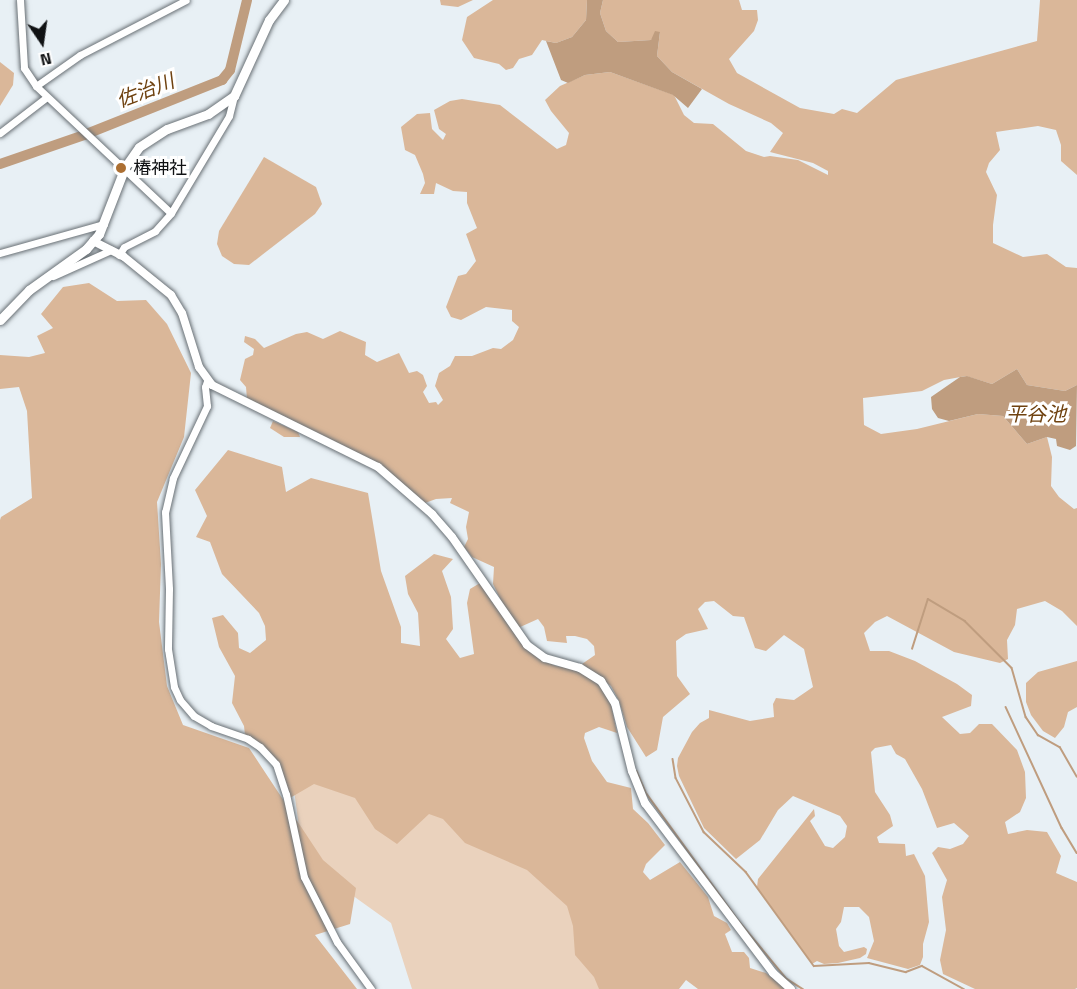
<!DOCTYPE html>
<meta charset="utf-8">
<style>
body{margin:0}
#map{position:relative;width:1077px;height:989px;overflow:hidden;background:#e8f0f5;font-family:"Titillium Web","Noto Sans JP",sans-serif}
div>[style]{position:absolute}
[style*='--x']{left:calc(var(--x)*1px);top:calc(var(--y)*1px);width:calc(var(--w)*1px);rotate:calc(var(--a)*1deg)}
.green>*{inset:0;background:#ead2bd}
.forest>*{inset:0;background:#dab799}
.water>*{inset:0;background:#bf9d7f}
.stream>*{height:1.5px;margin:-0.75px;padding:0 0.75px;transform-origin:0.75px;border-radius:0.75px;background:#bf9d7f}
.river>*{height:10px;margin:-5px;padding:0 5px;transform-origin:5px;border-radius:5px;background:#bf9d7f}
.roads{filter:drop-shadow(0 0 2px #697075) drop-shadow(0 0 2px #697075)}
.minor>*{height:7px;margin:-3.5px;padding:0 3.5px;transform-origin:3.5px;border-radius:3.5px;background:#fff}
.tertiary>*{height:8px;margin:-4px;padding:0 4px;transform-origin:4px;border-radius:4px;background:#fff}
.secondary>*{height:9px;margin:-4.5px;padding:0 4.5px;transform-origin:4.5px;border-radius:4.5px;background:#fff}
.dots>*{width:16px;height:16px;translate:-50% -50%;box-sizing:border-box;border:3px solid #fff;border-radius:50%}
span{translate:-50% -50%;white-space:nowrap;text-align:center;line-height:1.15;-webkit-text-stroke:6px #fff;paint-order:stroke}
.poi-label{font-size:18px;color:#101214}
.left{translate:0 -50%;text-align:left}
.water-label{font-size:20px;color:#6f4210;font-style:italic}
.north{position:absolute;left:12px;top:12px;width:60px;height:60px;-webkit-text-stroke:4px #fff;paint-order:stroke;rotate:167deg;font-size:16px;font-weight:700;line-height:24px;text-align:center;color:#101214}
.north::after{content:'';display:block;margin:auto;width:21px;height:27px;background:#101214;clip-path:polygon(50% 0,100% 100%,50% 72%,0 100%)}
</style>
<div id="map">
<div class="green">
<div style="clip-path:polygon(309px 776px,450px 811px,575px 901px,612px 989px,412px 989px,391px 923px,324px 875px,300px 835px,294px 790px)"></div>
</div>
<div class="forest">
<div style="clip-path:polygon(440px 0,473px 0,458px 7px,441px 5px)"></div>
<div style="clip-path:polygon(493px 0,587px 0,586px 20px,572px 37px,556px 43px,542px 40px,532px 55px,519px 59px,513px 68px,506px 70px,499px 64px,474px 58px,462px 40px,467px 17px)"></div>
<div style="clip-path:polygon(603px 0,739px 0,742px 10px,757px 10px,758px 20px,754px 31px,729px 59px,737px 73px,800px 108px,834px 114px,842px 109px,857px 113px,896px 80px,1037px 41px,1040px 0,1077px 0,1077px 175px,1061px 161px,1061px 145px,1056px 130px,1038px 126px,996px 132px,1000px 150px,989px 163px,986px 172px,997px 195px,993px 225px,993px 243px,1023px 257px,1047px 254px,1066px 267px,1077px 268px,1077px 385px,1065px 391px,1027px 385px,1017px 369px,992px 384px,966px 376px,944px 380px,922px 391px,863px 398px,864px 425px,881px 434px,917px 429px,978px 414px,1003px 416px,1027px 444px,1047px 437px,1052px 457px,1051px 486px,1059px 497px,1074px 509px,1077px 508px,1077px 626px,1062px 611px,1045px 601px,1017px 609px,1015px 625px,1007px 640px,1008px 659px,1000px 663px,954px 652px,887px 616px,875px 622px,864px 633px,870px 651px,889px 651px,915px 661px,957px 684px,972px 695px,971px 706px,942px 717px,960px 734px,970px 733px,979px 724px,992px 724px,1017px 750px,1025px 772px,1026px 798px,1020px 812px,1005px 822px,1008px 834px,1027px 830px,1047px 832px,1061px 856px,1056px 873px,1077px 882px,1077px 988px,1075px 989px,975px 989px,943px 974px,940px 960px,946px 930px,942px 897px,947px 880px,932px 853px,938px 847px,950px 849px,963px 844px,969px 836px,954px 823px,937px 828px,922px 789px,905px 759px,896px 754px,891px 745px,875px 748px,871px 752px,875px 792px,890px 815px,893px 826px,877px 837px,879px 843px,905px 844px,906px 856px,914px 854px,925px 876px,929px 922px,923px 944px,923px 957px,920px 965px,908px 969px,867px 958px,874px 941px,869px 917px,859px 907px,844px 907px,841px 922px,836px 929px,839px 946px,844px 952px,864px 947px,867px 949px,866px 954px,860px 958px,838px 963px,824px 964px,817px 961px,812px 964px,757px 887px,758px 879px,814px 809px,815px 816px,810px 821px,825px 846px,833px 848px,845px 837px,847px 826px,840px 816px,793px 796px,778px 810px,760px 840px,736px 859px,704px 828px,679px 776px,677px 766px,678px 758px,692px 732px,700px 723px,709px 718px,709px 710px,750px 721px,774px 717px,773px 704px,776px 698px,794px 700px,813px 687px,804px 649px,784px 635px,766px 651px,755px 648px,744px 617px,733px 616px,714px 601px,705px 602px,698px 609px,708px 629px,686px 634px,676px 641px,677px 676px,690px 694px,663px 717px,657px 750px,646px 757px,627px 727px,619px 701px,611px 686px,582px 664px,595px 655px,594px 646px,587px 639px,575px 636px,566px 636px,567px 643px,547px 641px,544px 627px,538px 619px,518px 628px,507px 613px,493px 584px,494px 567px,472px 557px,464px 547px,468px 539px,466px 527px,469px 512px,450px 503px,452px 498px,436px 499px,425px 503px,379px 465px,247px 399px,246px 387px,240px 380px,245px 359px,253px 355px,254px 349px,244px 342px,245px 336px,255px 339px,264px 348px,296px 334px,307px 332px,323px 339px,340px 331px,366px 342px,365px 355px,377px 362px,399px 353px,409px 373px,417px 371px,423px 375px,427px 386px,423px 392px,429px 403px,436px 402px,438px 405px,443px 400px,435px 386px,439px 373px,450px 366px,455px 356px,472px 356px,493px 348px,501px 349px,513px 340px,519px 327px,512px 321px,512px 310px,486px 307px,461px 320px,451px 317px,446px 307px,458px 276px,466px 274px,476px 261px,466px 234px,477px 228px,467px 203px,467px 192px,453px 191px,436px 183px,434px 194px,420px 194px,425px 183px,423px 174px,415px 155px,405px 150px,401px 127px,417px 114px,430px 113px,432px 129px,443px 140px,446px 134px,439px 129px,434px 110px,450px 101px,462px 99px,500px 105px,557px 149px,566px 145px,569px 133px,551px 111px,545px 100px,560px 86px,585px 75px,610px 72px,674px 95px,684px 115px,694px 123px,713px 124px,746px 151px,764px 157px,770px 156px,798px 160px,828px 175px,828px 171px,813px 163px,770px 152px,783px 133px,771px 123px,729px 104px,672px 72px,657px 56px,660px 32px,651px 40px,618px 42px,606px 31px,600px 13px)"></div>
<div style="clip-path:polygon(0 62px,14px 73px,13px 85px,0 106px)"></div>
<div style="clip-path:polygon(264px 157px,316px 187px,322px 204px,315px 214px,249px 265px,234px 264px,222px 256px,217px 244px,219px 231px)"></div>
<div style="clip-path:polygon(89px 283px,117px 301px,146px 300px,167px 324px,191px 373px,184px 437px,157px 502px,161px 564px,159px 622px,167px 686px,183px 725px,249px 748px,323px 860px,356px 888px,350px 924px,315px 935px,357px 989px,0 989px,0 520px,1px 517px,32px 498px,27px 411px,19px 387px,0 389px,0 355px,29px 357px,45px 353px,37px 336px,53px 328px,41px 314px,63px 287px)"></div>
<div style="clip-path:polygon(273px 421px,298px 432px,300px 437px,284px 437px,270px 428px)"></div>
<div style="clip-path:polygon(228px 450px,282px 467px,286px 492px,311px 478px,368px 493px,381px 571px,401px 627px,401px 643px,420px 646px,418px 613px,408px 594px,405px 576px,434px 554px,453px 559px,442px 571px,451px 597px,453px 629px,446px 639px,460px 658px,474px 654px,467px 603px,470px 589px,480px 583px,521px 643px,539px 659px,556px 666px,572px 668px,596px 681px,610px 699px,617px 733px,599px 727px,585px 733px,584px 738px,592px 761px,607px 782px,631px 788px,633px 809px,648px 823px,665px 845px,646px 864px,643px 872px,650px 880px,680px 862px,708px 897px,714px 916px,727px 923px,731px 930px,725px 934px,732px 952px,744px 952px,749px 958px,750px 968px,766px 973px,786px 989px,698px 989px,686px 980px,679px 989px,599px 989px,594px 977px,575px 955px,573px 926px,567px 906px,527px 870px,465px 843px,443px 819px,429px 814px,397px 844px,375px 829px,355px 798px,314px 784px,290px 798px,279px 765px,245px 735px,244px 726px,232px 703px,235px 676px,219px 647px,212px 618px,223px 615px,238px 633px,239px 648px,250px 653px,266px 640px,265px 626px,259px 613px,222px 574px,210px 542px,196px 537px,207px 516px,195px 490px)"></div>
<div style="clip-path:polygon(1077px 661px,1077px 707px,1068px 712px,1064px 727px,1055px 738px,1043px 731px,1031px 715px,1026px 702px,1026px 683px,1038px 672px)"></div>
</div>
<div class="water">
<div style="clip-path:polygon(587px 0,603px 0,600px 13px,606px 31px,618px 42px,651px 40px,655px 31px,660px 32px,657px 56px,672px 72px,702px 89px,688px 108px,673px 95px,610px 72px,585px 75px,568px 83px,561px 80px,546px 41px,556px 43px,572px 37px,586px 20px)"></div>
<div style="clip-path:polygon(1017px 369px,1027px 385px,1065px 391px,1077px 385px,1076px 446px,1070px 450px,1057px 446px,1056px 439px,1047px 437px,1027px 444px,1003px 416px,978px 414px,949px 421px,938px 418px,932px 409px,931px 397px,960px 377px,967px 376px,992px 384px)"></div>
</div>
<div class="stream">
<div style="--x:912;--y:649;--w:52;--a:-72.3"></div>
<div style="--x:928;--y:599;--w:43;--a:30.7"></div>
<div style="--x:965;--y:621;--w:66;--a:45"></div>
<div style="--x:1012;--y:668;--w:51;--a:74.1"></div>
<div style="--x:1026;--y:717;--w:22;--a:56"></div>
<div style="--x:1038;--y:735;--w:25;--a:29"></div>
<div style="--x:1060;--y:747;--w:34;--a:60"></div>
<div style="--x:1006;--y:707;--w:133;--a:65.2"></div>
<div style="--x:1062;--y:828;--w:29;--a:59"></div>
<div style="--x:673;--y:759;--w:19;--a:81"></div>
<div style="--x:676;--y:778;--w:61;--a:62.6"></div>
<div style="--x:704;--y:832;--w:58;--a:43.6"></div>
<div style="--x:746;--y:872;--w:116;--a:54.1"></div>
<div style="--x:814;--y:966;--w:55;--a:-3.1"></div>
<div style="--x:869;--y:963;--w:38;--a:14"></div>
<div style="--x:906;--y:972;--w:17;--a:-21"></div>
<div style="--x:922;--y:966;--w:48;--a:28.7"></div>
<div style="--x:637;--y:771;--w:25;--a:67"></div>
<div style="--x:647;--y:794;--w:157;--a:54.1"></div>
<div style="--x:739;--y:921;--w:75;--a:50.4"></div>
<div style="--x:787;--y:979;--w:19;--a:32"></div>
</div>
<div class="river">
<div style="--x:0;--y:164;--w:89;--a:-19"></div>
<div style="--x:84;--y:135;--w:149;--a:-21.7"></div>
<div style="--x:222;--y:80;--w:13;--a:-51"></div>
<div style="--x:230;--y:70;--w:72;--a:-76.3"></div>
</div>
<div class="roads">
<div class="minor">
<div style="--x:20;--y:0;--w:68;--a:86.6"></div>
<div style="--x:24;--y:68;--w:22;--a:56"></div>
<div style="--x:36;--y:86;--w:185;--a:43.3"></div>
<div style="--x:36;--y:86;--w:54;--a:-35.2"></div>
<div style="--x:80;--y:55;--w:119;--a:-27.4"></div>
<div style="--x:0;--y:133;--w:59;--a:-37.5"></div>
<div style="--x:0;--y:253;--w:108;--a:-15.6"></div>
<div style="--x:119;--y:255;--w:9;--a:-58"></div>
<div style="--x:124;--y:247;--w:35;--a:-27"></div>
<div style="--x:155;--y:231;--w:24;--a:-48"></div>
<div style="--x:171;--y:213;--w:113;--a:-59.1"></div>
<div style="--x:229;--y:116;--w:21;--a:-76"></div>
<div style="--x:53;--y:276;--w:64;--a:-24.1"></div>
<div style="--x:207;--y:381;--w:6;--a:108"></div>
<div style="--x:205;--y:387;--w:19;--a:84"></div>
<div style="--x:207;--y:406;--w:80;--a:115.3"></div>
<div style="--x:173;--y:478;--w:35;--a:103"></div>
<div style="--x:165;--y:512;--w:77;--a:87"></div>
<div style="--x:169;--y:589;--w:60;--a:91"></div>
<div style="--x:168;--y:649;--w:38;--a:81"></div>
<div style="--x:174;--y:687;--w:14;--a:65"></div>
<div style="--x:180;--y:700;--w:21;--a:49"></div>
<div style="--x:194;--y:716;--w:20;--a:30"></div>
<div style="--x:211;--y:726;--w:39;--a:19"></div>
<div style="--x:248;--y:739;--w:14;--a:34"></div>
<div style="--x:260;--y:747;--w:23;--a:47"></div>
<div style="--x:276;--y:764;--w:32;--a:72"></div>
<div style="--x:286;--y:794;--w:85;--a:77.8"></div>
<div style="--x:304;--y:877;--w:73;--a:63.1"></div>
<div style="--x:337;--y:942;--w:58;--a:54.1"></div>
</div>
<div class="tertiary">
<div style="--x:93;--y:241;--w:34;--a:27"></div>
<div style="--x:123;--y:256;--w:62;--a:39.1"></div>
<div style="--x:171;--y:295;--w:21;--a:59"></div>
<div style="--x:182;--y:313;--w:57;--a:72.5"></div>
<div style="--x:199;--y:367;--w:22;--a:54"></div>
<div style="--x:212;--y:385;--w:185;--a:26.3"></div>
<div style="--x:378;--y:467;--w:72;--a:41"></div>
<div style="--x:432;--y:514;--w:30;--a:49"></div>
<div style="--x:452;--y:537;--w:131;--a:55.2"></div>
<div style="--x:527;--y:645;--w:22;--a:36"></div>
<div style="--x:545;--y:658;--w:36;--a:16"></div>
<div style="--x:580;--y:668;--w:25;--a:32"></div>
<div style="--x:601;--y:681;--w:26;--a:58"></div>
<div style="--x:615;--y:703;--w:70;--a:76"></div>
<div style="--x:632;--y:771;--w:35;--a:68"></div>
<div style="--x:645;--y:803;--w:213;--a:53"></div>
<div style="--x:773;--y:973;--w:24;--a:42"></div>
</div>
<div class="secondary">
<div style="--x:0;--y:320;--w:42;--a:-46"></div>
<div style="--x:29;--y:290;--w:70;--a:-35.7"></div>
<div style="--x:86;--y:249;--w:20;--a:-49"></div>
<div style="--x:99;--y:234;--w:72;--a:-68.8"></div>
<div style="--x:125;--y:167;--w:24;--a:-55"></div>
<div style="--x:139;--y:147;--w:33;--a:-33"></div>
<div style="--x:167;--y:129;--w:44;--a:-20.1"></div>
<div style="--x:208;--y:114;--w:32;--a:-35"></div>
<div style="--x:234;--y:96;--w:84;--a:-65.3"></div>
<div style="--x:269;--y:20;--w:25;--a:-53"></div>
</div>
</div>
<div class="dots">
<div style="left:121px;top:168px;background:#ac6f32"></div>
</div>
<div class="poi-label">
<span class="left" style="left:133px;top:168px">椿神社</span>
</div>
<div class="water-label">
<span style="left:145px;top:90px;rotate:-21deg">佐治川</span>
<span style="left:1036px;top:413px">平谷池</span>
</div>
<div class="north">N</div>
</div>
